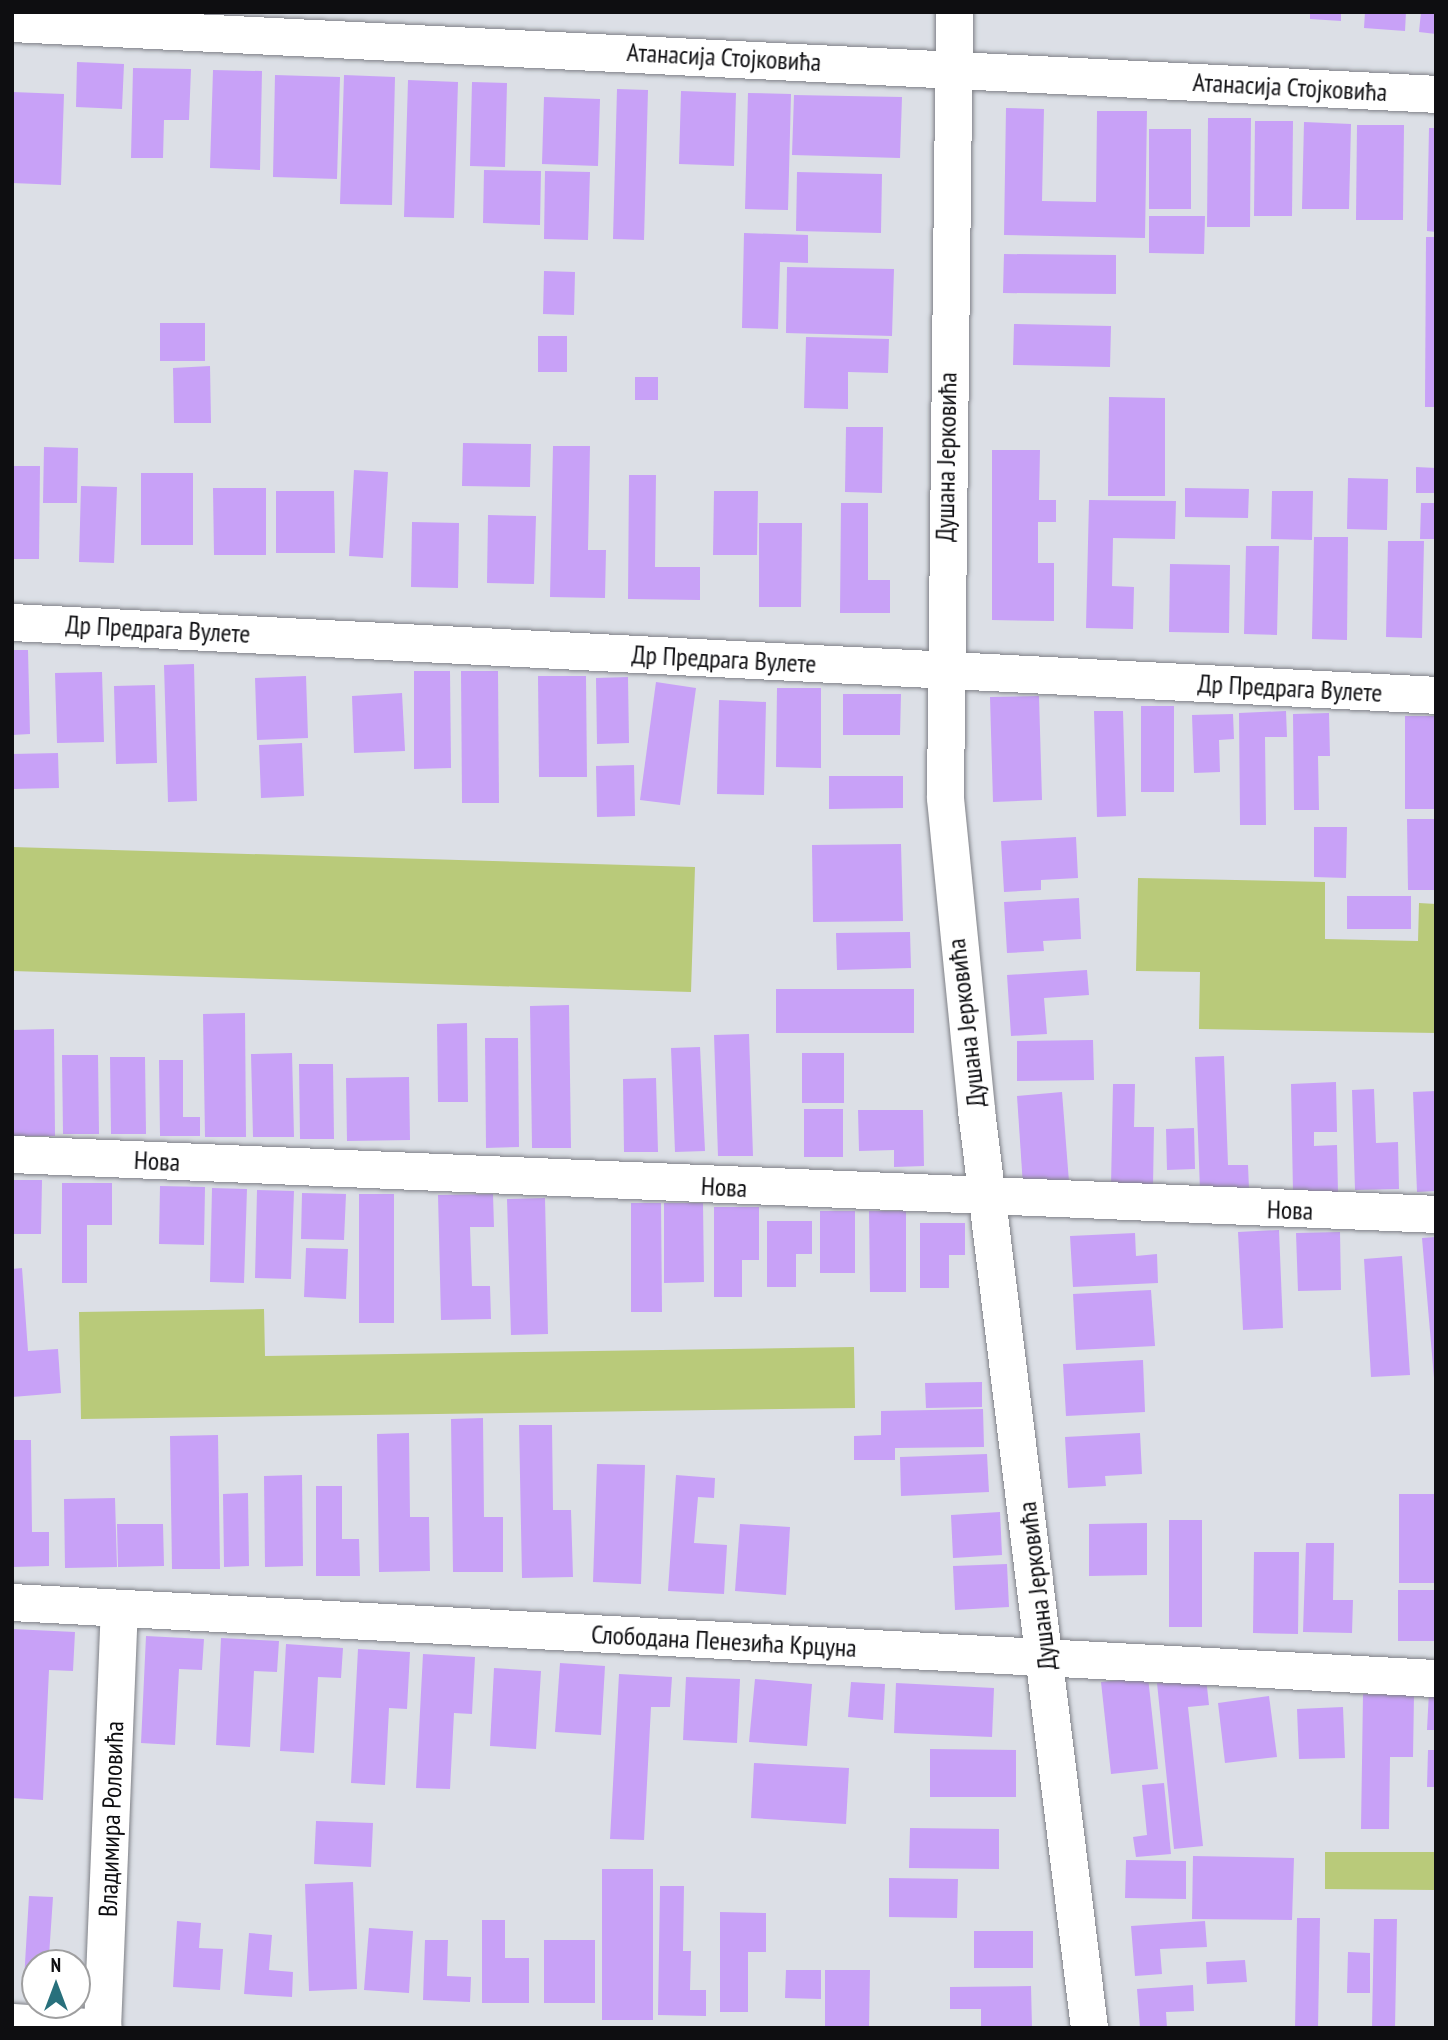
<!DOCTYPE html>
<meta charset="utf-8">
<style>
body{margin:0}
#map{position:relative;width:1448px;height:2040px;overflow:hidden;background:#dcdfe6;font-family:"PT Sans Narrow",sans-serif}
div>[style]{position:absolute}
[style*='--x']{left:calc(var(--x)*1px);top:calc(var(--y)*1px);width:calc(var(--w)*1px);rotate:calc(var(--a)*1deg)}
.green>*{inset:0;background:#b9ca7a}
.building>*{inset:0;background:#c8a1f7}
.roads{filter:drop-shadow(0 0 2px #7f8187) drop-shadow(0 0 2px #7f8187)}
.minor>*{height:37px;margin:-18.5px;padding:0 18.5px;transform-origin:18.5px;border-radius:18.5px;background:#fff}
span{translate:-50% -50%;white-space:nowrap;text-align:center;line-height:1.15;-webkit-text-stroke:5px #fff;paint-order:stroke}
.street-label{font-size:26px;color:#0e0e11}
.frame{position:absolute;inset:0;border:14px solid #0e0e11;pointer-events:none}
.north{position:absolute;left:21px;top:1949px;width:70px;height:70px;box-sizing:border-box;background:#fff;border:2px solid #9f9fa0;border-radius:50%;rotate:0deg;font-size:19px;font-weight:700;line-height:28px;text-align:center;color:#0e0e11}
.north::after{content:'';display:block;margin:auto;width:24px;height:32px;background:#28707c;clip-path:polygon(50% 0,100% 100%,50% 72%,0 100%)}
</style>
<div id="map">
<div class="green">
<div style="clip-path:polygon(12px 847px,695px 867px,691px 992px,12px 971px)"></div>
<div style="clip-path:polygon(1138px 878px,1325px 882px,1325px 939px,1418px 941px,1419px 903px,1436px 904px,1436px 1033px,1199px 1029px,1200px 972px,1136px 971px)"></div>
<div style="clip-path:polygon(264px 1309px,265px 1356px,854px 1347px,855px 1408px,81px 1419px,79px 1312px)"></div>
<div style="clip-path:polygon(1325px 1852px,1436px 1852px,1436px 1890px,1325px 1889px)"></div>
</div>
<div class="building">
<div style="clip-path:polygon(1310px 12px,1341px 12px,1341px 21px,1310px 19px)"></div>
<div style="clip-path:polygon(1365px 12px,1406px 12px,1405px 31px,1364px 28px)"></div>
<div style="clip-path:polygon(1421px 12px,1436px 12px,1436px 34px,1419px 32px)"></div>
<div style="clip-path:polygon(77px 62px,124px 64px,122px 109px,76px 107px)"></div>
<div style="clip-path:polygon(133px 68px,191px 69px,189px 120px,164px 120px,163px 158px,131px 158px)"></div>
<div style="clip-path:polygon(213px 70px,262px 71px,260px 170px,210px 168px)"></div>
<div style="clip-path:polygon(275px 75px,340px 77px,337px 179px,273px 177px)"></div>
<div style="clip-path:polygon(344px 75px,395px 77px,392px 205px,340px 204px)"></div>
<div style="clip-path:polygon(408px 80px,458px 82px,454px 218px,404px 217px)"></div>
<div style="clip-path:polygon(472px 82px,507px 83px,505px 167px,470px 166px)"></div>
<div style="clip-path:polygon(617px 89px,648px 90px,644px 240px,613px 239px)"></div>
<div style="clip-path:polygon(681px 91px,736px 93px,734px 166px,679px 164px)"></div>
<div style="clip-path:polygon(12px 92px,64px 94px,61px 185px,12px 183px)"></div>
<div style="clip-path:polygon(748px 93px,791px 94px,788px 210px,745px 209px)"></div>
<div style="clip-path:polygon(794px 95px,902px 97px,900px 158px,792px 155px)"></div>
<div style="clip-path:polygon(544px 97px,600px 99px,598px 166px,542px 164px)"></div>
<div style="clip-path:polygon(1006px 108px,1044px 109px,1042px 201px,1096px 202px,1097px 111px,1147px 111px,1145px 238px,1004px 235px)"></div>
<div style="clip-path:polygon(1208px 118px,1251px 118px,1250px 227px,1207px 227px)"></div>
<div style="clip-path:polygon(1255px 121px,1293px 121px,1292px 216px,1254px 216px)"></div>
<div style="clip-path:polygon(1304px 122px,1351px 124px,1349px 209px,1302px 209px)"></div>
<div style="clip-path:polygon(1357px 125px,1404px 125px,1403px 220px,1356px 220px)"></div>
<div style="clip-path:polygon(1429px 128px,1436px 128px,1436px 232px,1427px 231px)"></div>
<div style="clip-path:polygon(1149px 129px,1191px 129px,1191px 209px,1149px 209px)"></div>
<div style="clip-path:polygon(484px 170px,541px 171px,540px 225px,483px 223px)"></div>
<div style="clip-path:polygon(545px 171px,590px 172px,588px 240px,544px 239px)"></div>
<div style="clip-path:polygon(797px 172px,882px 174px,881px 233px,796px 231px)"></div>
<div style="clip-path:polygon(1149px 216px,1205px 216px,1204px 254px,1149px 253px)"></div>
<div style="clip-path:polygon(744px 233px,808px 235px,808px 263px,780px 262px,778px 329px,742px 328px)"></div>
<div style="clip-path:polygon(1426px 237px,1436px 237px,1436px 407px,1425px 407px)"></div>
<div style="clip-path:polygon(1004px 254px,1116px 255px,1116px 294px,1003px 293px)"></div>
<div style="clip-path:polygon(787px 267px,894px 269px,892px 336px,786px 333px)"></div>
<div style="clip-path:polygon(544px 271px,575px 272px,574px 315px,543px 314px)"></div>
<div style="clip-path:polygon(160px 323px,205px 323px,205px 361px,160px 361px)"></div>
<div style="clip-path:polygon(1014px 324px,1111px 326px,1110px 367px,1013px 365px)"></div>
<div style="clip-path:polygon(538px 336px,567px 336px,567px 372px,538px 372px)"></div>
<div style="clip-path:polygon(806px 337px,889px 339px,888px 373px,848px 372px,848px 409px,804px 408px)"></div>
<div style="clip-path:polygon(210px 366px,211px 423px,174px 423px,173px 368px)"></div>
<div style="clip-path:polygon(635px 377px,658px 377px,658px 400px,635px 400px)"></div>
<div style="clip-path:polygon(1109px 397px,1165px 398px,1165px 496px,1108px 496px)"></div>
<div style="clip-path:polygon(846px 427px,883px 427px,882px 493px,845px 492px)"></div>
<div style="clip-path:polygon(463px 443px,531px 444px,530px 487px,462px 486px)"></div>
<div style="clip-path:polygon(553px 446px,590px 446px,588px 550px,606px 550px,605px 598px,550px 597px)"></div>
<div style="clip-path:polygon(44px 447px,78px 448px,77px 503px,43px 503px)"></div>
<div style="clip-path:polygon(992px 450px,1040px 450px,1039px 500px,1056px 500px,1056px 522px,1038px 522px,1038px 563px,1054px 563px,1054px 621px,992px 620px)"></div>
<div style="clip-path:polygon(12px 466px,40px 466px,39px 559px,12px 559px)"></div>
<div style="clip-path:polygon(1416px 467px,1436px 468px,1436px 493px,1416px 493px)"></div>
<div style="clip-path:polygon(354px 470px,388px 472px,383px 558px,349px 556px)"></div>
<div style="clip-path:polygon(141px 473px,193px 473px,193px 545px,141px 545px)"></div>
<div style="clip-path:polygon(629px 475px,656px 475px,655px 567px,700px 567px,700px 600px,628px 599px)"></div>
<div style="clip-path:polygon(1348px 478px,1388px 479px,1387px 530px,1347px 529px)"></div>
<div style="clip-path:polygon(81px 486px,117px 487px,114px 563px,79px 562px)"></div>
<div style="clip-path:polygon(213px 488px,266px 488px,266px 555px,214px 555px)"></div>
<div style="clip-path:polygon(1185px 488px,1249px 489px,1248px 518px,1185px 517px)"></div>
<div style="clip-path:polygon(276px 491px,334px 491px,335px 553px,276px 553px)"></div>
<div style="clip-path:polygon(714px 491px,758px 491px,757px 555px,713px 555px)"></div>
<div style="clip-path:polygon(1272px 491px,1313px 491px,1312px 540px,1271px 539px)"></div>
<div style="clip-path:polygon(1089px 500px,1176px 501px,1175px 539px,1113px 538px,1112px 586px,1134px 587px,1133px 629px,1086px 628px)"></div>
<div style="clip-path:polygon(841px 503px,868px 503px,868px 580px,890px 580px,890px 613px,840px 613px)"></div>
<div style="clip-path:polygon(1421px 503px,1436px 503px,1436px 539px,1420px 539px)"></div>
<div style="clip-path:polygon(488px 515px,536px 516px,534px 584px,487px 583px)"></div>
<div style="clip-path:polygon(412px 522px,459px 523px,458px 588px,411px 587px)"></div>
<div style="clip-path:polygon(759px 523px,802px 523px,801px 607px,759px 607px)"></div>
<div style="clip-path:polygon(1314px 537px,1348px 537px,1347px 640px,1312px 639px)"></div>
<div style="clip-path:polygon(1388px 541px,1424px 541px,1422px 638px,1386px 637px)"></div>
<div style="clip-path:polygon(1246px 546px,1279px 546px,1277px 635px,1244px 634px)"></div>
<div style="clip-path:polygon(1170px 564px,1230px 565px,1229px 633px,1169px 632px)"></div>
<div style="clip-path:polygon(12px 650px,28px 650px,30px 734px,12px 735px)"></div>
<div style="clip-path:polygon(194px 664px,197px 801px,168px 802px,164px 665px)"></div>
<div style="clip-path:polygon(414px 671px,450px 671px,451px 768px,414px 769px)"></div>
<div style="clip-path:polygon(461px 671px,498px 671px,499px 803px,462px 803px)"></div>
<div style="clip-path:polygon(102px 672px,104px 742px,57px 743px,55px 673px)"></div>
<div style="clip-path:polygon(306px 676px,308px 738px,257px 740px,255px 678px)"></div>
<div style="clip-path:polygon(538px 676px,586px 676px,587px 777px,539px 777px)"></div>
<div style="clip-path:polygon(628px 677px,629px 743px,597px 744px,596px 678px)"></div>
<div style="clip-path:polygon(656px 682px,696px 688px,680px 805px,640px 800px)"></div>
<div style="clip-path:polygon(155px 685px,157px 763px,116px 764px,114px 686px)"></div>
<div style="clip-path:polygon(777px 688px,821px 688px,821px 768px,776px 767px)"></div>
<div style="clip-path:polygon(402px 693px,405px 751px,354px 753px,352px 696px)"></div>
<div style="clip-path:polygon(843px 694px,901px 694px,900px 735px,843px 735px)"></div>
<div style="clip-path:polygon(1039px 696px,1042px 800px,993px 802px,990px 697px)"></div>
<div style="clip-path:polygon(719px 700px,766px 702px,764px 795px,717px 794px)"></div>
<div style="clip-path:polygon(1141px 706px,1174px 706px,1174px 792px,1141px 792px)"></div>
<div style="clip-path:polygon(1094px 711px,1123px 711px,1126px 816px,1097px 817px)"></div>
<div style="clip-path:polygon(1286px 711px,1287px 737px,1265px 737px,1266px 825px,1240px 825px,1239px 713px)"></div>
<div style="clip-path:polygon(1329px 713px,1330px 756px,1318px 756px,1319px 810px,1294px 810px,1293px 714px)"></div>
<div style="clip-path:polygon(1233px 714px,1234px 739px,1219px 740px,1220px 772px,1194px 773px,1192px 715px)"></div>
<div style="clip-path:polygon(1405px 716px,1436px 716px,1436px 809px,1405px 809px)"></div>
<div style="clip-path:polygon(302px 743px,304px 796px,261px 798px,259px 745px)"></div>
<div style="clip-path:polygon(58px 753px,59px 788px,12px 789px,12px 754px)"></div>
<div style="clip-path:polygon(634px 765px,635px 816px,597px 817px,596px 766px)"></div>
<div style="clip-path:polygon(829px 776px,903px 776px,903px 808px,829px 809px)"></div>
<div style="clip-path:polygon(1407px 819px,1436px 819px,1436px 890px,1408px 890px)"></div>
<div style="clip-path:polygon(1314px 827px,1347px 827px,1346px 878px,1314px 877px)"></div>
<div style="clip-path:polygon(1076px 837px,1078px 878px,1041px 880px,1041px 890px,1004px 892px,1001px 841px)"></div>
<div style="clip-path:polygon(901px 844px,903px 921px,813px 922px,812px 845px)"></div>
<div style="clip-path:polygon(1347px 896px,1411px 896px,1411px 929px,1347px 929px)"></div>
<div style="clip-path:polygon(1079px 898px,1081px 939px,1043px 941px,1044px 951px,1007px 953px,1004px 902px)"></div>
<div style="clip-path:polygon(910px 932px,911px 968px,837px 970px,836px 933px)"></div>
<div style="clip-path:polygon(1087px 970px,1089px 995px,1044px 998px,1047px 1034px,1011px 1036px,1007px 975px)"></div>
<div style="clip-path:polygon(776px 989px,914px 989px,914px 1033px,776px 1033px)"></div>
<div style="clip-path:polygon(569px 1005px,571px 1148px,532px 1148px,530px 1006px)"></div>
<div style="clip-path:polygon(245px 1013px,246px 1137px,205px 1137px,203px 1014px)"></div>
<div style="clip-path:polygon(467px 1023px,468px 1102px,438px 1102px,437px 1024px)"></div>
<div style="clip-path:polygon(54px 1029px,55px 1136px,14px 1136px,13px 1030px)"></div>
<div style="clip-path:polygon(749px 1034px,753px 1156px,718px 1156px,714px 1035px)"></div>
<div style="clip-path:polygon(485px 1038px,518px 1038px,519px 1147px,486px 1148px)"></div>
<div style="clip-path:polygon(1093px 1040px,1094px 1080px,1017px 1081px,1017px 1041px)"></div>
<div style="clip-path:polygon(700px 1047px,705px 1151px,675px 1152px,671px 1048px)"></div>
<div style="clip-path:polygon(292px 1053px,294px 1137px,253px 1137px,251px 1054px)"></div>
<div style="clip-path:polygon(802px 1053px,844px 1053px,844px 1103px,802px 1103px)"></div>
<div style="clip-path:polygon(62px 1055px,98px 1055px,99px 1134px,63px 1134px)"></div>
<div style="clip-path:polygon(1224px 1056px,1228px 1165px,1248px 1165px,1249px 1189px,1200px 1190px,1195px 1057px)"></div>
<div style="clip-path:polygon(110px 1057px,145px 1057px,146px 1134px,111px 1134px)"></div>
<div style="clip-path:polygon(159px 1060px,183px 1060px,183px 1117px,200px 1117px,200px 1136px,160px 1136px)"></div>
<div style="clip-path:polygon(299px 1064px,333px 1064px,334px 1139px,300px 1139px)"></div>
<div style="clip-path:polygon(409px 1077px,410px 1140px,347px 1141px,346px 1078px)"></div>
<div style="clip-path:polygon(656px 1078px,658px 1152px,624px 1152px,623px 1079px)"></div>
<div style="clip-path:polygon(1336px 1082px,1337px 1132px,1314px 1132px,1314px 1146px,1337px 1145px,1338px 1193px,1293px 1193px,1291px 1084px)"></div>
<div style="clip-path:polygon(1113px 1084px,1135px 1084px,1134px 1127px,1154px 1127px,1153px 1186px,1111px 1186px)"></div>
<div style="clip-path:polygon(1374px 1089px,1376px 1143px,1398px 1142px,1399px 1189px,1355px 1190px,1352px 1090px)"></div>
<div style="clip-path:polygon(1436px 1091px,1436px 1191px,1417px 1192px,1413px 1092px)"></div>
<div style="clip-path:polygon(1062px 1092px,1069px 1182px,1023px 1186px,1017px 1096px)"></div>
<div style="clip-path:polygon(804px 1109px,843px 1109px,843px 1157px,804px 1157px)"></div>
<div style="clip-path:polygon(858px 1110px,923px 1110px,924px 1166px,894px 1167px,894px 1150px,859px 1151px)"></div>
<div style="clip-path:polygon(1194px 1128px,1195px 1169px,1167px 1170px,1166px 1129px)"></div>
<div style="clip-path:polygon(12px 1180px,42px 1180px,41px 1234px,12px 1234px)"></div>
<div style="clip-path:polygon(62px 1183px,112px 1183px,112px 1225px,87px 1225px,87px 1283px,62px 1283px)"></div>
<div style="clip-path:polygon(160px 1186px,205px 1187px,204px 1245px,159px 1244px)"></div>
<div style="clip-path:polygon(212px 1188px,247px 1189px,244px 1283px,210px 1282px)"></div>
<div style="clip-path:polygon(257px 1190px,294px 1191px,291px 1279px,255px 1278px)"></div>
<div style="clip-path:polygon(302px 1193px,346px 1194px,344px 1240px,301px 1239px)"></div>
<div style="clip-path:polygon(359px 1194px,394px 1194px,394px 1323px,359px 1323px)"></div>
<div style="clip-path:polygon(493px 1194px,494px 1227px,470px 1227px,472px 1286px,490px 1286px,491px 1319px,441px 1320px,438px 1195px)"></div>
<div style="clip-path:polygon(545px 1198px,548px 1334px,511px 1335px,507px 1199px)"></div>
<div style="clip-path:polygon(631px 1203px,661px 1203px,662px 1312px,631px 1312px)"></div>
<div style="clip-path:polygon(664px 1203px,703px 1203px,704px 1282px,664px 1283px)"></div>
<div style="clip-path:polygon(714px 1207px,759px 1207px,759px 1260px,742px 1260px,742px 1297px,714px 1297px)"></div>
<div style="clip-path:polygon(820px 1211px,855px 1211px,855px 1273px,820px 1273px)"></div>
<div style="clip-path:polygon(869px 1211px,906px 1211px,906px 1292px,870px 1292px)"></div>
<div style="clip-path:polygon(767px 1221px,812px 1221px,812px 1254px,796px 1254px,796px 1287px,767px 1287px)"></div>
<div style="clip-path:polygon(920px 1223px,965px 1223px,965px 1255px,949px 1255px,949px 1288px,920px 1288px)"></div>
<div style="clip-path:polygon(1279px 1230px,1283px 1328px,1243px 1330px,1238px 1232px)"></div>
<div style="clip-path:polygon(1340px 1232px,1341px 1290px,1298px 1291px,1296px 1233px)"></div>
<div style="clip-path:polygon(1135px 1233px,1136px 1256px,1157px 1254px,1158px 1283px,1073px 1287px,1070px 1236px)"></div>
<div style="clip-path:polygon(1436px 1237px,1436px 1378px,1434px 1378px,1422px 1238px)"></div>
<div style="clip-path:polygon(306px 1248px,348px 1249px,346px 1299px,304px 1297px)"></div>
<div style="clip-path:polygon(1402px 1256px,1410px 1375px,1371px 1377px,1364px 1259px)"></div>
<div style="clip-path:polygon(22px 1268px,28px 1351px,58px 1349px,61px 1393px,12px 1397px,12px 1269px)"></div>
<div style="clip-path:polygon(1151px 1290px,1155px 1346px,1076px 1350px,1073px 1294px)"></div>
<div style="clip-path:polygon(1143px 1360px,1145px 1412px,1066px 1416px,1063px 1364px)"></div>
<div style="clip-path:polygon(982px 1382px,982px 1407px,926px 1408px,925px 1383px)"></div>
<div style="clip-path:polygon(983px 1409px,984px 1447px,895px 1448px,895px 1460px,854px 1460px,854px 1436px,881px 1435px,881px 1411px)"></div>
<div style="clip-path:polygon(483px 1418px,484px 1517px,503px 1517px,503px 1572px,453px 1572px,451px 1419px)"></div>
<div style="clip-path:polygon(519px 1425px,552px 1425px,553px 1510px,571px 1510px,573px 1577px,522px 1578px)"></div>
<div style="clip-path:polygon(409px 1433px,410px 1517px,429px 1517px,430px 1571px,379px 1572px,377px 1434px)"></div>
<div style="clip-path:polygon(1140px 1433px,1142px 1474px,1105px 1476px,1106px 1486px,1068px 1488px,1065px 1437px)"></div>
<div style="clip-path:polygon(218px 1435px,220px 1569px,172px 1569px,170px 1436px)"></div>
<div style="clip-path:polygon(12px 1440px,31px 1440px,32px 1532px,49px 1532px,49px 1566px,12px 1567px)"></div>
<div style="clip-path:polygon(987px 1454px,989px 1492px,901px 1496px,900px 1457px)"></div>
<div style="clip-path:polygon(597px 1464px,645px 1465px,641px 1584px,593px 1582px)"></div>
<div style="clip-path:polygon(302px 1475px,303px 1566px,265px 1567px,264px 1476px)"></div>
<div style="clip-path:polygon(676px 1475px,715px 1478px,714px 1498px,698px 1497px,694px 1543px,727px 1545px,724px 1594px,668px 1591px)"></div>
<div style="clip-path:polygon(316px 1486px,342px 1486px,342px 1539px,359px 1539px,360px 1576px,316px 1576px)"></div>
<div style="clip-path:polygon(248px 1493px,249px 1566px,224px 1567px,223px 1494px)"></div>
<div style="clip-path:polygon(1399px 1494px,1436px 1494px,1436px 1583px,1399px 1583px)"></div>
<div style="clip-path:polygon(115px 1498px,117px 1567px,65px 1568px,64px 1499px)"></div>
<div style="clip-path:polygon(1000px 1512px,1002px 1555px,953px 1558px,951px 1515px)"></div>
<div style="clip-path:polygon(1169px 1520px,1202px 1520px,1202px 1627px,1169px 1627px)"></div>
<div style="clip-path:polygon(1147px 1523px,1147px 1575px,1089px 1576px,1089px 1524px)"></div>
<div style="clip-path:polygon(117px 1524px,163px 1524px,164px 1566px,118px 1567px)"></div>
<div style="clip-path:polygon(740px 1524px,790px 1527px,786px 1595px,735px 1591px)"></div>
<div style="clip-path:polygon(1306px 1543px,1334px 1543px,1333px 1600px,1353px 1600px,1352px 1633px,1303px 1632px)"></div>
<div style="clip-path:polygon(1254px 1552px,1299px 1552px,1298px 1634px,1253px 1633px)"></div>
<div style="clip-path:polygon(1007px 1564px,1009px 1607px,955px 1610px,953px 1566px)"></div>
<div style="clip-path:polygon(1398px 1590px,1436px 1590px,1436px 1641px,1398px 1641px)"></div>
<div style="clip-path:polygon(12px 1629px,75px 1632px,73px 1671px,49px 1670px,43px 1800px,12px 1798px)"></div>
<div style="clip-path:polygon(146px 1636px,204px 1639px,202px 1670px,179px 1669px,175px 1745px,141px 1743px)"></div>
<div style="clip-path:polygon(221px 1638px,279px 1641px,277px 1672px,254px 1671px,250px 1747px,216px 1745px)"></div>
<div style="clip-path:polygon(286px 1644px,343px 1648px,341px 1678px,318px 1677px,314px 1753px,280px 1751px)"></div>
<div style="clip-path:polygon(358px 1649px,410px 1652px,407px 1709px,389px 1708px,385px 1785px,351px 1783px)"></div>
<div style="clip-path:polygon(423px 1654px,475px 1657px,472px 1714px,454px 1713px,450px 1789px,416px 1788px)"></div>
<div style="clip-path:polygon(560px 1663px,605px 1666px,601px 1735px,555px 1732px)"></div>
<div style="clip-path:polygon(494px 1668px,541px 1671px,536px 1749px,490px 1746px)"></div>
<div style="clip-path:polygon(619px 1674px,672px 1677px,670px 1707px,651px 1707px,644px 1840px,610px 1839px)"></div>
<div style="clip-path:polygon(686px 1677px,740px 1679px,737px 1743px,683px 1740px)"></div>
<div style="clip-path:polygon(1148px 1677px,1158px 1769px,1111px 1774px,1101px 1682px)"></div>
<div style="clip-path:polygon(1206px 1678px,1209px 1705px,1188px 1707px,1203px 1846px,1174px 1849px,1157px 1683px)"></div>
<div style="clip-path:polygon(755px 1679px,812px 1684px,807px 1746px,749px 1742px)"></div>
<div style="clip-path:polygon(851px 1682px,885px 1684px,883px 1720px,848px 1717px)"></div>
<div style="clip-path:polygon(896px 1683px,994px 1688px,992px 1737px,894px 1733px)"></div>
<div style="clip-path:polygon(1429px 1691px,1436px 1691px,1436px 1730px,1427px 1730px)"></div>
<div style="clip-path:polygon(1363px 1694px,1414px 1695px,1413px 1757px,1390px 1757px,1389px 1829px,1361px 1829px)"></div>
<div style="clip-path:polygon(1269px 1696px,1277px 1757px,1225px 1763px,1218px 1703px)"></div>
<div style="clip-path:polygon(1343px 1707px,1345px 1758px,1299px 1759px,1297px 1709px)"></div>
<div style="clip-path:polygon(930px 1749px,1016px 1750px,1016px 1797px,930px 1797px)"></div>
<div style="clip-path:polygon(1428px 1750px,1436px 1750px,1436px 1787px,1427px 1787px)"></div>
<div style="clip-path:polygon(754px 1763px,849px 1768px,846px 1824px,751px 1818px)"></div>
<div style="clip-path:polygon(1164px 1783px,1171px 1854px,1136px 1857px,1133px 1837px,1147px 1835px,1142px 1785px)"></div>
<div style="clip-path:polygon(316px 1821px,373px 1823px,371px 1867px,314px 1864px)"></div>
<div style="clip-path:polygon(910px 1828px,999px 1829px,999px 1869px,909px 1868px)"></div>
<div style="clip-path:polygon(1193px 1856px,1294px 1858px,1292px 1920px,1192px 1919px)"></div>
<div style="clip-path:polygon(1126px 1860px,1186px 1861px,1186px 1899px,1125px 1898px)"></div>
<div style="clip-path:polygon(602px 1869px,653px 1869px,653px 2020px,602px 2020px)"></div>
<div style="clip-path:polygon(889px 1878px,958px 1879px,957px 1918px,889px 1917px)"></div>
<div style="clip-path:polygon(353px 1882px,357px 1989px,309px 1991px,305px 1884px)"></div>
<div style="clip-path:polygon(660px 1886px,684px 1886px,683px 1951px,691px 1951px,690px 1990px,706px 1990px,706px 2016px,658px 2015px)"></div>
<div style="clip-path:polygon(29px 1896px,53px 1897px,49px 1956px,73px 1957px,73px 1963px,35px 1963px,35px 1981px,24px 1980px)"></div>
<div style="clip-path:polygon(720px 1912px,766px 1913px,766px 1952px,748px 1952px,748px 2012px,720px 2012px)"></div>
<div style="clip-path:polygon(1297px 1918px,1320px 1918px,1318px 2028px,1295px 2028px)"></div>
<div style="clip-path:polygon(1374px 1919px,1397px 1919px,1395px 2028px,1372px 2028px)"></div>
<div style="clip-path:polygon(482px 1920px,505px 1920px,505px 1958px,529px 1958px,529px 2003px,482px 2003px)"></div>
<div style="clip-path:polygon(177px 1921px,201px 1923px,199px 1948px,223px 1949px,220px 1990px,173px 1987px)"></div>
<div style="clip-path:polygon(1205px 1921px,1207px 1947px,1160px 1949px,1162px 1974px,1135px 1976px,1131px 1926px)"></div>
<div style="clip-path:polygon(369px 1928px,413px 1931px,409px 1993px,364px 1990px)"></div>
<div style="clip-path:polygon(974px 1931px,1033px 1931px,1033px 1968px,974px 1968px)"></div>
<div style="clip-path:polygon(249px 1933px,272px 1935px,269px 1970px,293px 1972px,292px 1997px,244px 1994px)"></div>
<div style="clip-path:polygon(425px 1940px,448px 1940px,447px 1976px,471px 1977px,470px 2002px,423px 2000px)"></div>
<div style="clip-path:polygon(544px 1940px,595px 1940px,595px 2003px,544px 2003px)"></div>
<div style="clip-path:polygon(1348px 1952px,1370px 1953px,1370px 1993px,1347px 1993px)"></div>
<div style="clip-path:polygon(1245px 1960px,1247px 1982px,1207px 1984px,1206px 1962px)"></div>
<div style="clip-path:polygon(786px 1970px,821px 1970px,821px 1999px,785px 1998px)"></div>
<div style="clip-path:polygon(825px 1970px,870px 1970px,869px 2027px,825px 2026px)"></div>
<div style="clip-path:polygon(1193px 1985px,1194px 2011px,1166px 2012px,1167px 2028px,1140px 2028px,1137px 1989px)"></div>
<div style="clip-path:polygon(1031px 1986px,1032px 2028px,981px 2028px,981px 2009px,950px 2009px,950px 1987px)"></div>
</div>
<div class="roads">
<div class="minor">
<div style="--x:954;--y:12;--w:786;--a:90.66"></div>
<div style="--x:945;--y:798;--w:314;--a:84.3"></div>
<div style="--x:976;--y:1110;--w:925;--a:82.98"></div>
<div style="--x:12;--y:23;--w:1426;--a:2.85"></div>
<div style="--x:12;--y:622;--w:1426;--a:2.93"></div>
<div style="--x:12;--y:1154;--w:1425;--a:2.41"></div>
<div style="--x:12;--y:1602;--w:1426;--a:3.06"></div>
<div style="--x:12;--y:2022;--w:91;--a:3.8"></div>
<div style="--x:102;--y:2028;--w:417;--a:-87.7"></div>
</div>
</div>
<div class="street-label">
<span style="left:724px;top:57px;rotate:3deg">Атанасија Стојковића</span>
<span style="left:1290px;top:87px;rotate:3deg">Атанасија Стојковића</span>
<span style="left:946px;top:457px;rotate:-89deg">Душана Јерковића</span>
<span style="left:158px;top:629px;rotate:3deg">Др Предрага Вулете</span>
<span style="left:724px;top:659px;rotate:3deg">Др Предрага Вулете</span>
<span style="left:1290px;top:688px;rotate:3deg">Др Предрага Вулете</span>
<span style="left:966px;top:1023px;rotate:-97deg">Душана Јерковића</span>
<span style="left:157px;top:1161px;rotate:3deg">Нова</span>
<span style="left:724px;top:1187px;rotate:3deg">Нова</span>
<span style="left:1290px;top:1210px;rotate:2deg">Нова</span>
<span style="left:1037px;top:1586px;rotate:-97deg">Душана Јерковића</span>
<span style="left:724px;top:1641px;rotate:3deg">Слободана Пенезића Крцуна</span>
<span style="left:111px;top:1819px;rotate:-88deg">Владимира Роловића</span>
</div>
<div class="frame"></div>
<div class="north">N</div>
</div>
